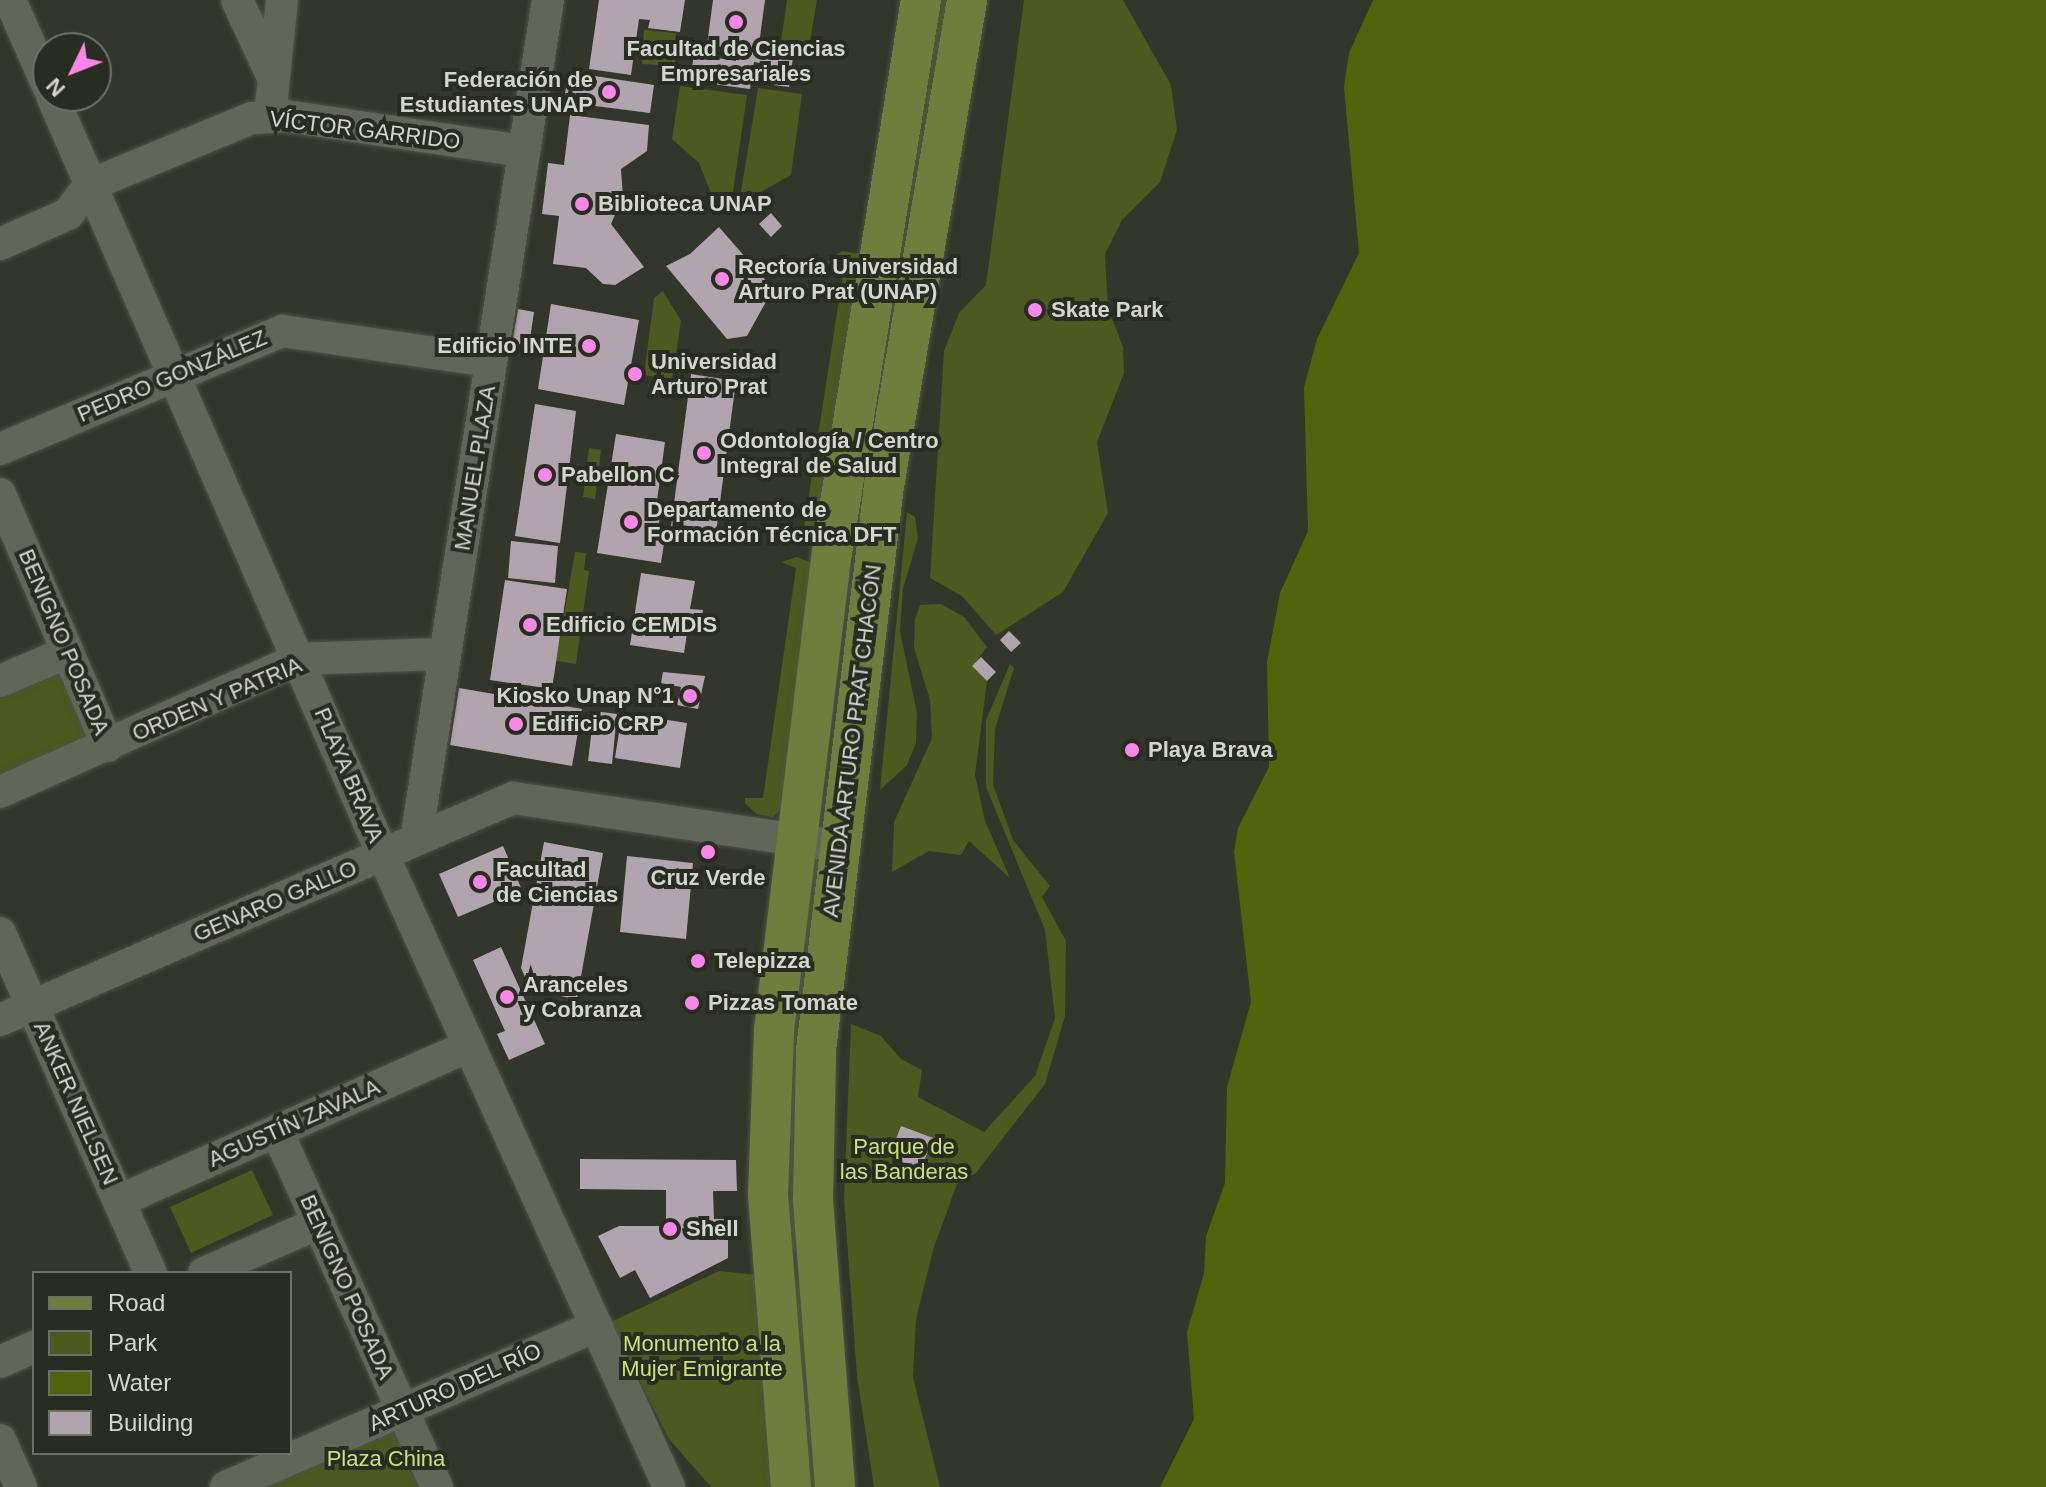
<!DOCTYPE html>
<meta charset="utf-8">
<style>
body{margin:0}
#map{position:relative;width:2046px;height:1487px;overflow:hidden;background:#33362a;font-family:Arial,sans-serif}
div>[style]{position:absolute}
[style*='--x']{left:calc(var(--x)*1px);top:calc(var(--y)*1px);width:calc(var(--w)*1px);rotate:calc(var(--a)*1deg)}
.green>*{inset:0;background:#4c591f}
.water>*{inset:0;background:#52630b}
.building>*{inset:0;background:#b2a4ae}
.roads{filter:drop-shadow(0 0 2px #4f5247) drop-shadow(0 0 2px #4f5247)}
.minor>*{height:32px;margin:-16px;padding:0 16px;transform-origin:16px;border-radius:16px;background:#626659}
.major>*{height:40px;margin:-20px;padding:0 20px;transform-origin:20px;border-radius:20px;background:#707e3d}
.dots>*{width:22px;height:22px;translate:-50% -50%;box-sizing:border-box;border:4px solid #292c20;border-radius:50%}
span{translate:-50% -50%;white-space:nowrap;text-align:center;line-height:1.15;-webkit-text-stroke:8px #292c20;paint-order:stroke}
.poi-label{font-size:22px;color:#d4d6ce;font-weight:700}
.right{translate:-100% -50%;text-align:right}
.left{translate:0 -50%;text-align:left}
.street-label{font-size:22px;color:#d4d6ce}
.park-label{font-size:22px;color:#c8e377}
.legend{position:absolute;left:32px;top:1271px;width:260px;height:184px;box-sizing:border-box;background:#292c20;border:2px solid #6d7066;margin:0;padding:10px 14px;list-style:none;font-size:24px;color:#d4d6ce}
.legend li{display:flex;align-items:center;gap:16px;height:40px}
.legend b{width:40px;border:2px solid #6d7066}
.north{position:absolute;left:32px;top:32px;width:80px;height:80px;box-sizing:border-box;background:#292c20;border:2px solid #6d7066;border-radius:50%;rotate:227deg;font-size:22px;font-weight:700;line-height:32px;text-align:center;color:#d4d6ce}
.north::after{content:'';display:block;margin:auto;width:28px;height:36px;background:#fa87e7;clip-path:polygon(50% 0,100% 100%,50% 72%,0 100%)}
</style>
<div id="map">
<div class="green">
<div style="clip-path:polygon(787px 0,817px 0,808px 53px,780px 49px)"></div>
<div style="clip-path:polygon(934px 0,953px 0,912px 204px,900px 199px)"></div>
<div style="clip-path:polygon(1024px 0,1123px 0,1171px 85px,1177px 130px,1160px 182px,1122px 220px,1105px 254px,1108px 307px,1123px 347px,1124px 373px,1097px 442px,1108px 513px,1063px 592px,996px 635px,962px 596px,930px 578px,944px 351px,959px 313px,986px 285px)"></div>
<div style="clip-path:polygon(644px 30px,676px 33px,675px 66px,642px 64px)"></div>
<div style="clip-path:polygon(680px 86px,747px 95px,731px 206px,715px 203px,699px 163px,672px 139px)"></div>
<div style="clip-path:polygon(758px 88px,802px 94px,791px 175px,739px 204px)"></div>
<div style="clip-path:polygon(842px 251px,869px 255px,823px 537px,796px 535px,786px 526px,804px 527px,844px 267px,826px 263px)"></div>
<div style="clip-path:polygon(663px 291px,681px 321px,672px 380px,644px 375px,654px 298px)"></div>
<div style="clip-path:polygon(589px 448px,601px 450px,595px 499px,583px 497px)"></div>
<div style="clip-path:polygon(907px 512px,915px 517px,918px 538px,903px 589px,900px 631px,917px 713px,916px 743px,907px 765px,880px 790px)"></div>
<div style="clip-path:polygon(575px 552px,586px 553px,584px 570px,589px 571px,576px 664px,556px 661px)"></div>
<div style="clip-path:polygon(797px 557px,816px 565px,783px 808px,773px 817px,756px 814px,745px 803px,745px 798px,763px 798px,796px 568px,781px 562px)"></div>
<div style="clip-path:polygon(941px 604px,964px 617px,987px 647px,973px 666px,987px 681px,975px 775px,985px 821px,1010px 878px,969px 841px,961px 855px,929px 851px,892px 872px,894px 822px,932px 738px,930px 700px,914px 648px,915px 619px,920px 605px)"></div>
<div style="clip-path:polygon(1010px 664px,1014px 668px,995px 729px,993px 784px,1013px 840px,1050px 886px,1042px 897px,1066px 941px,1065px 1016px,1045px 1084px,975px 1174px,957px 1184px,934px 1247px,916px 1319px,913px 1377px,940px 1487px,874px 1487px,857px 1376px,844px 1198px,851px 1024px,881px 1036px,901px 1059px,922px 1070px,918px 1097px,984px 1132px,1035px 1076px,1055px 1018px,1045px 930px,986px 787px,986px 720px)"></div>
<div style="clip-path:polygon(59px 667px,92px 743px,0 783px,0 692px)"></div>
<div style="clip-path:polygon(804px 856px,823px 858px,805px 1035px,789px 1049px)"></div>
<div style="clip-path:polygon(805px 1060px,803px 1260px,786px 1243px,785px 1074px)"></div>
<div style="clip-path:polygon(252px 1170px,273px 1215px,191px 1253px,170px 1207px)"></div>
<div style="clip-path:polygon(719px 1271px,760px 1275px,785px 1487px,711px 1487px,669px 1439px,613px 1328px,613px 1321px)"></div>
<div style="clip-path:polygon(791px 1275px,803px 1286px,827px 1487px,804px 1487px)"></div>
<div style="clip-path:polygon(399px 1423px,428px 1487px,255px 1487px)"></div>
</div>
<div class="water">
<div style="clip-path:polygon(1373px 0,2046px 0,2046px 1487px,1160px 1487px,1194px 1419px,1187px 1332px,1204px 1273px,1206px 1236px,1225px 1183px,1227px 1087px,1251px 1002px,1234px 851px,1238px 828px,1269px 767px,1267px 662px,1280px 593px,1308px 531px,1304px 387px,1317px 339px,1359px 253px,1344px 87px,1349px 53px)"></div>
</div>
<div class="building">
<div style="clip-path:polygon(599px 0,685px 0,680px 32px,648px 28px,650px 20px,639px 19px,631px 75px,589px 69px)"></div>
<div style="clip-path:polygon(713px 0,765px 0,758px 52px,793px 57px,789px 87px,765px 84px,768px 64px,754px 62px,750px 89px,690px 81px,694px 54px,736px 61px,738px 49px,707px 45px)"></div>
<div style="clip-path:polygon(568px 72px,654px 85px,650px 113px,564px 102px)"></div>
<div style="clip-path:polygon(570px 115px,649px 125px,647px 151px,621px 169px,623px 196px,611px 224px,644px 267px,615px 285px,603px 284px,586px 268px,553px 264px,559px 216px,542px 214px,548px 163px,564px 165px)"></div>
<div style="clip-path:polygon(771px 213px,782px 226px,771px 237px,759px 224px)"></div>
<div style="clip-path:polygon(719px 227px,773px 289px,747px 336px,727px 339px,666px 266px,690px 254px)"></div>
<div style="clip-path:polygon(551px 304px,639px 320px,624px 405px,538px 389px)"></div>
<div style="clip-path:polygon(518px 309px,534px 312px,529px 346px,512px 343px)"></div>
<div style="clip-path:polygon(691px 374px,736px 381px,715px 540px,670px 534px)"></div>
<div style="clip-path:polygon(535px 404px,576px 411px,560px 543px,515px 536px)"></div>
<div style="clip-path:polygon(616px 434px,665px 442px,656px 508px,661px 509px,657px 536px,665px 537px,661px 563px,597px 553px)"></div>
<div style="clip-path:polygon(511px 541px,558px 546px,555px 583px,508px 578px)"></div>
<div style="clip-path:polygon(641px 573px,695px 581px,690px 609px,703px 610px,700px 629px,688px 627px,684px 653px,630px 645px)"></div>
<div style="clip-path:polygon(505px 580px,567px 589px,552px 689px,490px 680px)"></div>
<div style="clip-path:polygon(1009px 631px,1021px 643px,1011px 652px,1000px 640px)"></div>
<div style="clip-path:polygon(981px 657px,996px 672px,987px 681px,972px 666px)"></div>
<div style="clip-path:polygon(663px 672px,705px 676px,698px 709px,677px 705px,681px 687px,661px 683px)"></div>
<div style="clip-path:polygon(459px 688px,582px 709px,572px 766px,450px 745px)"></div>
<div style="clip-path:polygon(594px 711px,617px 714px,612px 764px,588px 761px)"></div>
<div style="clip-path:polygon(622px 713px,687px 723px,680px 768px,615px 758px)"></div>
<div style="clip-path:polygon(544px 842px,603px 853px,577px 999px,531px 991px,521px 968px)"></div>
<div style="clip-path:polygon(503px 846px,522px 890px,458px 917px,439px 874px)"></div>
<div style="clip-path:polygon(627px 856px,693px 863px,686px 939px,620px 932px)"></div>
<div style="clip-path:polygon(501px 947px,545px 1044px,509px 1060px,497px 1034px,505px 1031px,473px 960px)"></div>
<div style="clip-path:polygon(901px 1126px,933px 1138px,921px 1169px,889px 1157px)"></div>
<div style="clip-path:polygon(580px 1159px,736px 1160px,737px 1191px,713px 1191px,714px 1219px,728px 1219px,728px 1258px,650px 1298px,635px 1270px,620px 1278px,598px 1236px,619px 1226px,666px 1226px,666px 1190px,580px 1189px)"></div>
</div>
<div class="roads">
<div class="minor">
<div style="--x:10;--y:0;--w:94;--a:66.2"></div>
<div style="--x:237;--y:0;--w:81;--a:65"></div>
<div style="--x:52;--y:96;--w:828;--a:66.44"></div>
<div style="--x:383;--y:855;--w:694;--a:65.65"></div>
<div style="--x:270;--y:116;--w:117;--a:-84.1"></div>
<div style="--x:0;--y:244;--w:74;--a:-23.8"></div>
<div style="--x:68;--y:214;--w:36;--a:-53"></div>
<div style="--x:90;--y:185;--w:175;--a:-22.5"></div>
<div style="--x:252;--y:118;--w:34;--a:-3"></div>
<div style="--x:286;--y:116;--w:241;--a:8.4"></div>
<div style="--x:0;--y:449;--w:306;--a:-22.7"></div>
<div style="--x:282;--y:331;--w:211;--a:8.2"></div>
<div style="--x:0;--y:494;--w:274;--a:66.8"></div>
<div style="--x:0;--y:681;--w:74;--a:-23.1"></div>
<div style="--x:0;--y:792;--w:327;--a:-24"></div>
<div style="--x:299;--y:659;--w:146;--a:-2"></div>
<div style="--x:416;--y:840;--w:850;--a:-81.07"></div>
<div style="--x:0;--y:933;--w:372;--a:66.1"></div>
<div style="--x:0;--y:1020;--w:559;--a:-23.4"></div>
<div style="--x:513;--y:798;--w:330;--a:8.4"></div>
<div style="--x:277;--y:1131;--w:390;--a:65.8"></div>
<div style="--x:119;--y:1201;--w:383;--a:-23.9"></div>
<div style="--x:204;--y:1273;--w:125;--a:-23.5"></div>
<div style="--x:0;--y:1362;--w:37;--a:-24"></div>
<div style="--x:0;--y:1440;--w:51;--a:65.9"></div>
<div style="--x:226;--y:1487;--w:404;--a:-23.5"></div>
</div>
<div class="major">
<div style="--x:791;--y:1487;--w:293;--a:-94.5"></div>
<div style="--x:768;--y:1195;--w:165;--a:-87.9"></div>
<div style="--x:774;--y:1030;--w:481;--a:-83.1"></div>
<div style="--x:832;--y:553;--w:560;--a:-80.86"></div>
<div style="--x:835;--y:1487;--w:289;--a:-94.4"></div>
<div style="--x:813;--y:1199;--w:149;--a:-88.8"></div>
<div style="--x:816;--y:1050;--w:568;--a:-83.13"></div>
<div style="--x:884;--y:486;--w:493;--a:-80.3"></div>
</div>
</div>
<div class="dots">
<div style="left:736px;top:22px;background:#fa87e7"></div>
<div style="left:609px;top:92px;background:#fa87e7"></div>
<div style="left:582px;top:204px;background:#fa87e7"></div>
<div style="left:722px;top:279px;background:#fa87e7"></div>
<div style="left:1035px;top:310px;background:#fa87e7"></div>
<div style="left:589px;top:346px;background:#fa87e7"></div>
<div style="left:635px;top:374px;background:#fa87e7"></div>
<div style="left:704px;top:453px;background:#fa87e7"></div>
<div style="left:545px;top:475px;background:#fa87e7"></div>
<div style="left:631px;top:522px;background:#fa87e7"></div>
<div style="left:530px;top:625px;background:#fa87e7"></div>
<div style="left:690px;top:696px;background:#fa87e7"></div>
<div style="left:516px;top:724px;background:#fa87e7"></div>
<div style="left:1132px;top:750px;background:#fa87e7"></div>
<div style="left:708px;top:852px;background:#fa87e7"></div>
<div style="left:480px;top:882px;background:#fa87e7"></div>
<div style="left:698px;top:961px;background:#fa87e7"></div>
<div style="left:507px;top:997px;background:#fa87e7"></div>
<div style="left:692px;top:1003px;background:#fa87e7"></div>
<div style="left:670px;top:1229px;background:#fa87e7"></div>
</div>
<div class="poi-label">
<span style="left:736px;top:61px">Facultad de Ciencias<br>Empresariales</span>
<span class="right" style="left:593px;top:92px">Federación de<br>Estudiantes UNAP</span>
<span class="left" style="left:598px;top:204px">Biblioteca UNAP</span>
<span class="left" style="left:738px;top:279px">Rectoría Universidad<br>Arturo Prat (UNAP)</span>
<span class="left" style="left:1051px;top:310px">Skate Park</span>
<span class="right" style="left:573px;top:346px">Edificio INTE</span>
<span class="left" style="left:651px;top:374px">Universidad<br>Arturo Prat</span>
<span class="left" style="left:720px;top:453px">Odontología / Centro<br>Integral de Salud</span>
<span class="left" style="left:561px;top:475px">Pabellon C</span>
<span class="left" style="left:647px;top:522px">Departamento de<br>Formación Técnica DFT</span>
<span class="left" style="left:546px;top:625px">Edificio CEMDIS</span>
<span class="right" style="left:674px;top:696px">Kiosko Unap N°1</span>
<span class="left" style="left:532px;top:724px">Edificio CRP</span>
<span class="left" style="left:1148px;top:750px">Playa Brava</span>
<span class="left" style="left:496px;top:882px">Facultad<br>de Ciencias</span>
<span style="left:708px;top:878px">Cruz Verde</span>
<span class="left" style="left:714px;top:961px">Telepizza</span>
<span class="left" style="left:523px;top:997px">Aranceles<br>y Cobranza</span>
<span class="left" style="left:708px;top:1003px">Pizzas Tomate</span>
<span class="left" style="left:686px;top:1229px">Shell</span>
</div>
<div class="street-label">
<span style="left:365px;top:130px;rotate:7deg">VÍCTOR GARRIDO</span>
<span style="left:172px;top:376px;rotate:-23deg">PEDRO GONZÁLEZ</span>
<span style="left:475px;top:468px;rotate:-81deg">MANUEL PLAZA</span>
<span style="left:64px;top:642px;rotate:67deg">BENIGNO POSADA</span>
<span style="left:217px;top:699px;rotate:-23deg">ORDEN Y PATRIA</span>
<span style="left:852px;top:741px;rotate:-83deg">AVENIDA ARTURO PRAT CHACÓN</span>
<span style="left:349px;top:775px;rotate:67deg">PLAYA BRAVA</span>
<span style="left:275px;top:901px;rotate:-23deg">GENARO GALLO</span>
<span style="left:76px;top:1103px;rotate:66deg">ANKER NIELSEN</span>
<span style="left:294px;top:1123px;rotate:-24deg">AGUSTÍN ZAVALA</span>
<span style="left:347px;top:1287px;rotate:66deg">BENIGNO POSADA</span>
<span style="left:455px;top:1387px;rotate:-24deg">ARTURO DEL RÍO</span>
</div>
<div class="park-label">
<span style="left:904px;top:1159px">Parque de<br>las Banderas</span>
<span style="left:702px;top:1356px">Monumento a la<br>Mujer Emigrante</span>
<span style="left:386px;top:1459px">Plaza China</span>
</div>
<ul class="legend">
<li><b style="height:10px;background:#707e3d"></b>Road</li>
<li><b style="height:22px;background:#4c591f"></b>Park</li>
<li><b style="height:22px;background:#52630b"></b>Water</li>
<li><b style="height:22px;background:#b2a4ae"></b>Building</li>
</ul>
<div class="north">N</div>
</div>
